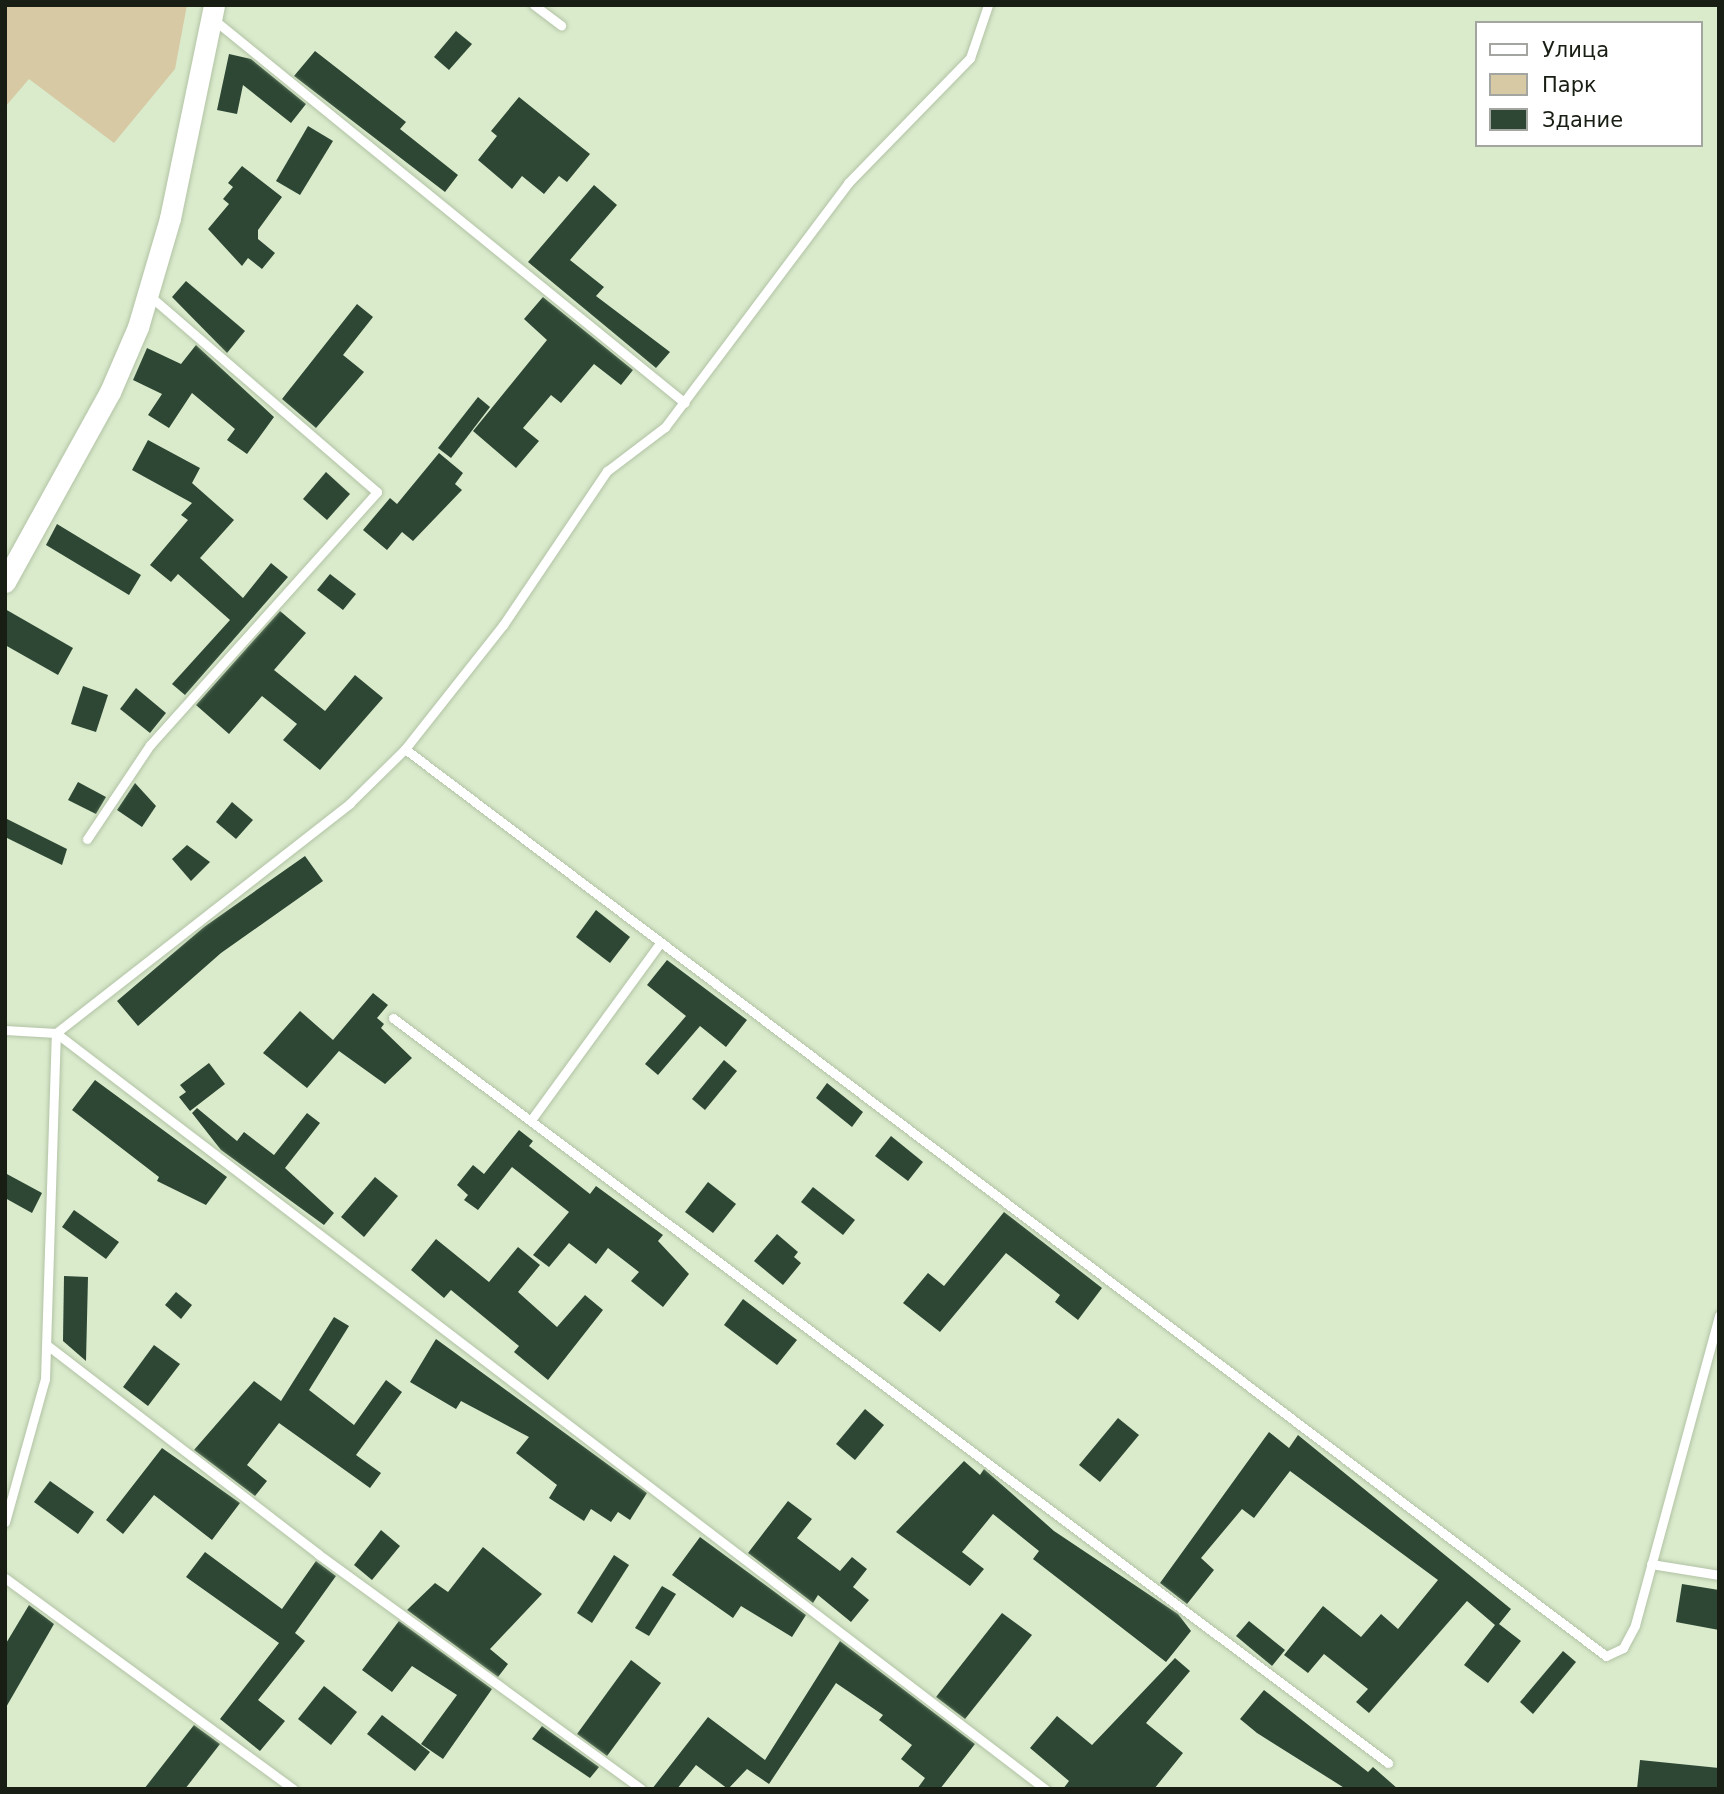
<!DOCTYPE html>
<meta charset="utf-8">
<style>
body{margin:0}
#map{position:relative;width:1724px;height:1794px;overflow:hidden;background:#daebcc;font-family:"DejaVu Sans",sans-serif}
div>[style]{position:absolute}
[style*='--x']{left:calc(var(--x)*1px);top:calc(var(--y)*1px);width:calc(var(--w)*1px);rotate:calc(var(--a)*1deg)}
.green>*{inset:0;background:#d6c9a4}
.building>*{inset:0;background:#2d4734}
.roads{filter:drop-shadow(0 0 2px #b2c3a5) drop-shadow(0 0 2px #b2c3a5)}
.service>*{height:9px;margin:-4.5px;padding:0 4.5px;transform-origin:4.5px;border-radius:4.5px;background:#fff}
.tertiary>*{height:21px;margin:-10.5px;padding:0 10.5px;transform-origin:10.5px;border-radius:10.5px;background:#fff}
span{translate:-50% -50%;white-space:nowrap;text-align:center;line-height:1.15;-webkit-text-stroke:7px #fff;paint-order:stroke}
.frame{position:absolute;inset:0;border:7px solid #181e13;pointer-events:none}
.legend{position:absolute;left:1475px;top:21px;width:228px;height:126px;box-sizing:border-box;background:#fff;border:2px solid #a3a5a1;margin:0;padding:9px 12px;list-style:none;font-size:21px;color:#181e13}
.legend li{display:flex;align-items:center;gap:14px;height:35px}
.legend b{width:35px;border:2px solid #a3a5a1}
</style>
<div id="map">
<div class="green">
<div style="clip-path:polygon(5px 5px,187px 5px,175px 69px,114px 143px,29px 79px,5px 107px)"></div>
</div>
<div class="building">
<div style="clip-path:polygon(456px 31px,472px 44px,449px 70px,434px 57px)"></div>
<div style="clip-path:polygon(315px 51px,406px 122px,400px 129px,458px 175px,445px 192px,294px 76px)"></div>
<div style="clip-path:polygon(229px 54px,251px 59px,306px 104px,291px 123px,243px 85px,237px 114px,217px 110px)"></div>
<div style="clip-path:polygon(519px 97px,590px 154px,567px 182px,559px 176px,544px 194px,522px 176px,512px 189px,478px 160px,497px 136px,491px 131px)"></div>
<div style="clip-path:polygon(308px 126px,333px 141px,300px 195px,276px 181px)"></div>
<div style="clip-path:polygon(242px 166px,282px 197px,258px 230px,258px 239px,275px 253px,262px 269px,248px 258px,242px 266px,208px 229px,229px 204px,223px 199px,233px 187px,228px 183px)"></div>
<div style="clip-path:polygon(594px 185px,617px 205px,570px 260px,604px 287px,596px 296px,670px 352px,656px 368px,528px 262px)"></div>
<div style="clip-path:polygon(186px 281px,245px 331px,227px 353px,172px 297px)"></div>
<div style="clip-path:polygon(543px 297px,633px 370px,621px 385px,594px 364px,561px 403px,551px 395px,523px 428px,539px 441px,516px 468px,473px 431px,547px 340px,524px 319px)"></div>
<div style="clip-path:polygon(357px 304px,373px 317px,343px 355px,364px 372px,316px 428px,282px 399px)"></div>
<div style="clip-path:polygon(196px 345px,274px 417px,247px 454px,227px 440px,235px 429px,192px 393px,169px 428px,148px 415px,162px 394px,133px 380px,147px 348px,181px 364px)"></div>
<div style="clip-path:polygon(478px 397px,490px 407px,451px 458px,438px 448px)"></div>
<div style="clip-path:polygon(148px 440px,200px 468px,192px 483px,234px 520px,200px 558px,243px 598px,271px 563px,288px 577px,185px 695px,172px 684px,230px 620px,178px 574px,171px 582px,150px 565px,188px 520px,181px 515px,192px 503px,132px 470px)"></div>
<div style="clip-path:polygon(439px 453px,463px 473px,455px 484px,462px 490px,413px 541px,402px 532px,387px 550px,363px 530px,390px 498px,397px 504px)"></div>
<div style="clip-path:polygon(326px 472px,350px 494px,327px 520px,303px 499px)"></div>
<div style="clip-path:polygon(57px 524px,141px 575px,129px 595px,46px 545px)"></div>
<div style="clip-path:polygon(330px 574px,356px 594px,343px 610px,317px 590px)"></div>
<div style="clip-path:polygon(5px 609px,73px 648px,58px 675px,5px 645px)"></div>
<div style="clip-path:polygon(280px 611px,306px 633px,274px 670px,325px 711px,355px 675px,383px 698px,320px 770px,283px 740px,297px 724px,262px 696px,229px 734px,196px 705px)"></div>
<div style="clip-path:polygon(83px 686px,108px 695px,96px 732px,71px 724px)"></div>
<div style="clip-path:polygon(136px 688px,166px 713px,150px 733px,120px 709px)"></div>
<div style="clip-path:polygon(78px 782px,106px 797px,96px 814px,68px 800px)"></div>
<div style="clip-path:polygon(135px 783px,156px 806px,142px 827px,117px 810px)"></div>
<div style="clip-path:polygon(232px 802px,253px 820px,236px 839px,216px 822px)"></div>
<div style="clip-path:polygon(5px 818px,67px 849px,62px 865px,5px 837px)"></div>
<div style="clip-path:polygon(187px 845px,210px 862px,191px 881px,172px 859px)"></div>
<div style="clip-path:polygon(305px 856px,323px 881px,221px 953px,138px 1026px,117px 1001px,204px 927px)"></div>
<div style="clip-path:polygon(596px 910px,630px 937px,610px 963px,576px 937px)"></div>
<div style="clip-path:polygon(667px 960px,747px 1020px,726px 1047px,700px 1026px,658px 1075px,645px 1064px,686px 1016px,647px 985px)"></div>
<div style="clip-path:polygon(373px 993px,388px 1005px,377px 1018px,384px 1024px,381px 1028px,412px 1058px,385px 1084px,339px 1051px,307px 1088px,263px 1053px,300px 1011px,333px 1040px)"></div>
<div style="clip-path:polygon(724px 1060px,737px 1071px,705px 1110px,692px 1099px)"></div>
<div style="clip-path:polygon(209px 1063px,225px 1084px,190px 1111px,179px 1097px,186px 1092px,180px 1085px)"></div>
<div style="clip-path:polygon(95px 1080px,227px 1177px,206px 1205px,157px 1181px,159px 1177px,72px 1110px)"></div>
<div style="clip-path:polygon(827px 1083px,863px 1112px,852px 1127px,816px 1098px)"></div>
<div style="clip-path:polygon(197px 1108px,237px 1141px,244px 1132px,274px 1155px,307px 1113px,320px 1123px,285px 1168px,334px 1213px,324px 1225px,221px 1150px,192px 1113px)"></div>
<div style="clip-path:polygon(519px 1130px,533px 1141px,529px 1146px,590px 1194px,596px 1186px,663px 1235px,658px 1241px,689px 1274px,663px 1307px,631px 1281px,639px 1272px,608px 1248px,596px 1264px,569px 1243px,549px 1267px,533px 1255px,569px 1212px,512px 1167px,478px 1210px,464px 1200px,468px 1195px,457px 1185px,473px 1165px,484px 1174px)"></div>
<div style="clip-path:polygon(891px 1136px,923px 1162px,908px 1181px,875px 1156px)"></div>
<div style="clip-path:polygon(5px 1173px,42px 1193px,32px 1213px,5px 1198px)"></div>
<div style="clip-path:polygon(375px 1177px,398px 1196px,364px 1237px,341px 1217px)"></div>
<div style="clip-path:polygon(708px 1182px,736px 1204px,713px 1233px,685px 1212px)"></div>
<div style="clip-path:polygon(813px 1187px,855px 1220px,843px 1235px,801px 1202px)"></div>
<div style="clip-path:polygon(74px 1210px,119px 1242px,106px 1259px,62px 1227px)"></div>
<div style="clip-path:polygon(1004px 1212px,1102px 1288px,1078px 1320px,1055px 1302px,1060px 1295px,1006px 1253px,940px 1332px,903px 1303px,928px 1273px,944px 1286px)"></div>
<div style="clip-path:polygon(777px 1234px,798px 1252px,794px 1257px,801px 1263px,783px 1285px,754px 1261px)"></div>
<div style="clip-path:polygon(436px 1239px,489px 1282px,518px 1247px,540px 1265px,518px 1292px,557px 1327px,585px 1295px,603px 1310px,548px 1380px,514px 1352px,519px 1346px,451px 1290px,444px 1298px,411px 1270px)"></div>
<div style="clip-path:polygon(64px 1276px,88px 1277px,86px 1361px,63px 1341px)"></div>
<div style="clip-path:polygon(176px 1292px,192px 1305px,181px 1319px,165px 1305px)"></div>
<div style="clip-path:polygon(743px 1299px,797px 1340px,777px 1365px,724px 1325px)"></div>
<div style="clip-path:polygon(334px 1317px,349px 1326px,309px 1390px,354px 1425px,386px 1380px,402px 1392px,356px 1455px,381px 1473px,370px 1488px,279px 1423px,247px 1465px,267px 1481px,255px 1496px,194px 1450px,254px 1381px,281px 1401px)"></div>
<div style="clip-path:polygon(436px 1339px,647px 1493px,630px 1520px,618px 1512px,611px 1522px,591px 1509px,584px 1521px,549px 1498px,557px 1485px,516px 1453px,529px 1437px,461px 1401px,456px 1409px,410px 1382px)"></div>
<div style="clip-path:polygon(154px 1345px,180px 1364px,148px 1406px,123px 1387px)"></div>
<div style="clip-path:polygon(865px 1409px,884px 1425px,855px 1460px,836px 1444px)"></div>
<div style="clip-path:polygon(1118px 1418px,1139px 1435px,1100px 1482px,1079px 1465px)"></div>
<div style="clip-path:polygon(1269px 1432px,1289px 1448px,1298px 1435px,1511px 1609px,1499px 1624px,1521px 1641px,1488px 1683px,1464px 1665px,1495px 1625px,1467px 1601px,1369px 1713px,1356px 1702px,1368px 1689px,1324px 1654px,1308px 1673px,1284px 1655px,1323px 1606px,1361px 1637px,1381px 1614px,1398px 1629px,1438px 1580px,1290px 1471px,1254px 1518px,1242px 1509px,1201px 1558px,1214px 1570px,1187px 1604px,1160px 1583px)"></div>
<div style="clip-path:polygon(162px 1448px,240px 1503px,212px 1540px,154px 1495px,123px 1534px,106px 1520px)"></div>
<div style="clip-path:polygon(964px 1461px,980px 1475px,984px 1469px,1054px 1531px,1178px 1614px,1191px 1631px,1166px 1662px,1033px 1559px,1039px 1551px,993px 1514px,962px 1552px,984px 1569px,970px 1586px,896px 1532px)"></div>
<div style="clip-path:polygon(50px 1481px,94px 1512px,78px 1534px,34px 1502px)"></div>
<div style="clip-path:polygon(788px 1501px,812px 1519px,797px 1538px,840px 1571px,852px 1557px,867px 1569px,853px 1587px,869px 1600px,851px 1622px,818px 1595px,813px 1603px,748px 1553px)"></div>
<div style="clip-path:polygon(381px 1530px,400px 1546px,372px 1580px,354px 1565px)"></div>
<div style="clip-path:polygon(700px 1537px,806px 1615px,792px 1637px,741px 1606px,733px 1618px,672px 1575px)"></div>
<div style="clip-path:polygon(483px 1547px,542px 1594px,490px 1649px,508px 1664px,498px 1677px,407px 1610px,435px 1583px,448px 1592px)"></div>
<div style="clip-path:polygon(205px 1552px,282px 1609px,316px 1561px,336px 1576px,295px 1633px,305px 1641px,258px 1700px,285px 1721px,260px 1751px,220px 1719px,279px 1643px,186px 1577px)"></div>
<div style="clip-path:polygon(614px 1555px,629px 1565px,592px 1623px,577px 1613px)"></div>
<div style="clip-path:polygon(1682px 1584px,1719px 1590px,1719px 1630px,1676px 1622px)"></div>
<div style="clip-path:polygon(662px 1586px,676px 1594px,649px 1636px,635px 1628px)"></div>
<div style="clip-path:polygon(29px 1605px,54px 1624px,5px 1709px,5px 1645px)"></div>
<div style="clip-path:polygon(1002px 1613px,1032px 1635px,965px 1719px,936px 1697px)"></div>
<div style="clip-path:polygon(399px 1621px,492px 1689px,443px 1759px,421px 1744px,457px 1695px,412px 1666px,392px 1692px,362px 1670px)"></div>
<div style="clip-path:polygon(1249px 1621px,1285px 1650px,1272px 1666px,1236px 1636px)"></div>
<div style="clip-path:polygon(840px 1641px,975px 1744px,940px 1789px,917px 1789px,925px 1778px,901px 1759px,912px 1745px,879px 1720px,883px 1715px,836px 1683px,769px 1784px,747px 1769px,728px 1789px,696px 1765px,677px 1789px,652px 1789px,708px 1717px,765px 1760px)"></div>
<div style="clip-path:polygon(1563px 1651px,1576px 1662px,1533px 1714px,1520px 1702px)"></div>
<div style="clip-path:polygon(1175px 1658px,1190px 1671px,1146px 1723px,1183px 1753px,1154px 1789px,1063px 1789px,1069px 1781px,1030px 1748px,1057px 1716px,1092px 1745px)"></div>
<div style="clip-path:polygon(631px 1660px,661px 1683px,607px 1756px,577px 1734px)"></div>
<div style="clip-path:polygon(324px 1686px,357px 1712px,331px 1745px,298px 1719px)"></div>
<div style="clip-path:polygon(1264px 1690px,1368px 1772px,1373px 1767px,1398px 1789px,1346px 1789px,1257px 1733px,1240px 1719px)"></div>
<div style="clip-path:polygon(382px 1715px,430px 1752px,415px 1771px,367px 1734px)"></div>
<div style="clip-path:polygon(194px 1725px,220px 1744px,185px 1789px,144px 1789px)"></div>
<div style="clip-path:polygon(542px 1726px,599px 1767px,590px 1778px,532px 1739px)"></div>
<div style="clip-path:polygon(1640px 1760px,1719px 1768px,1719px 1789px,1637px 1789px)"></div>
</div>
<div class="roads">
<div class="service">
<div style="--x:534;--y:5;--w:34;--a:37"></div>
<div style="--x:213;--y:19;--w:608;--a:39.13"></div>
<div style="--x:405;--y:749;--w:158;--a:-51.7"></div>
<div style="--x:503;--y:625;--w:186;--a:-56"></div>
<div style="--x:607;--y:471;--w:73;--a:-37.2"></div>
<div style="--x:665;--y:427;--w:305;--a:-53.1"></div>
<div style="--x:848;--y:183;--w:175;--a:-45.7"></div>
<div style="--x:970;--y:58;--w:56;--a:-71.2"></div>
<div style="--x:87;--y:839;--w:113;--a:-56.2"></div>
<div style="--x:150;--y:745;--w:340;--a:-48.1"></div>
<div style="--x:377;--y:492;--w:301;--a:-139.2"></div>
<div style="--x:393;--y:1018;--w:1243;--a:36.82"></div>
<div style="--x:5;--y:1030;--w:51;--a:3.4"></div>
<div style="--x:56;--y:1033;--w:1245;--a:37.39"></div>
<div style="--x:531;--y:1120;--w:219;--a:-53.9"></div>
<div style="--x:47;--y:1345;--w:342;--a:37.6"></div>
<div style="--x:318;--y:1554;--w:399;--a:36"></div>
<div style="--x:5;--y:1522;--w:148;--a:-74.4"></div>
<div style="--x:45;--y:1379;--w:346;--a:-88.2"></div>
<div style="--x:56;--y:1033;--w:373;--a:-38"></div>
<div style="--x:350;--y:803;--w:77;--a:-44.5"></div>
<div style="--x:405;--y:749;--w:1505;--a:37.06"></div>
<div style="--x:1606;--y:1656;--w:19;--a:-25"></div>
<div style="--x:1623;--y:1648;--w:26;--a:-62"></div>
<div style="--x:1635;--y:1625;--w:321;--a:-74.8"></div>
<div style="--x:1651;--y:1564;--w:69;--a:9.2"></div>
<div style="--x:5;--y:1578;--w:357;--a:36.2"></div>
</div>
<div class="tertiary">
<div style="--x:5;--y:582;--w:217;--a:-61.1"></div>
<div style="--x:110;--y:392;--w:71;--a:-66.7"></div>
<div style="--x:138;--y:327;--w:114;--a:-73.6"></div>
<div style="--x:170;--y:218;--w:217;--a:-78.3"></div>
</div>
</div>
<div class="frame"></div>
<ul class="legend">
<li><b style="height:9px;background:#fff"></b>Улица</li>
<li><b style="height:19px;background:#d6c9a4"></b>Парк</li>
<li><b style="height:19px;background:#2d4734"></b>Здание</li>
</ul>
</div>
